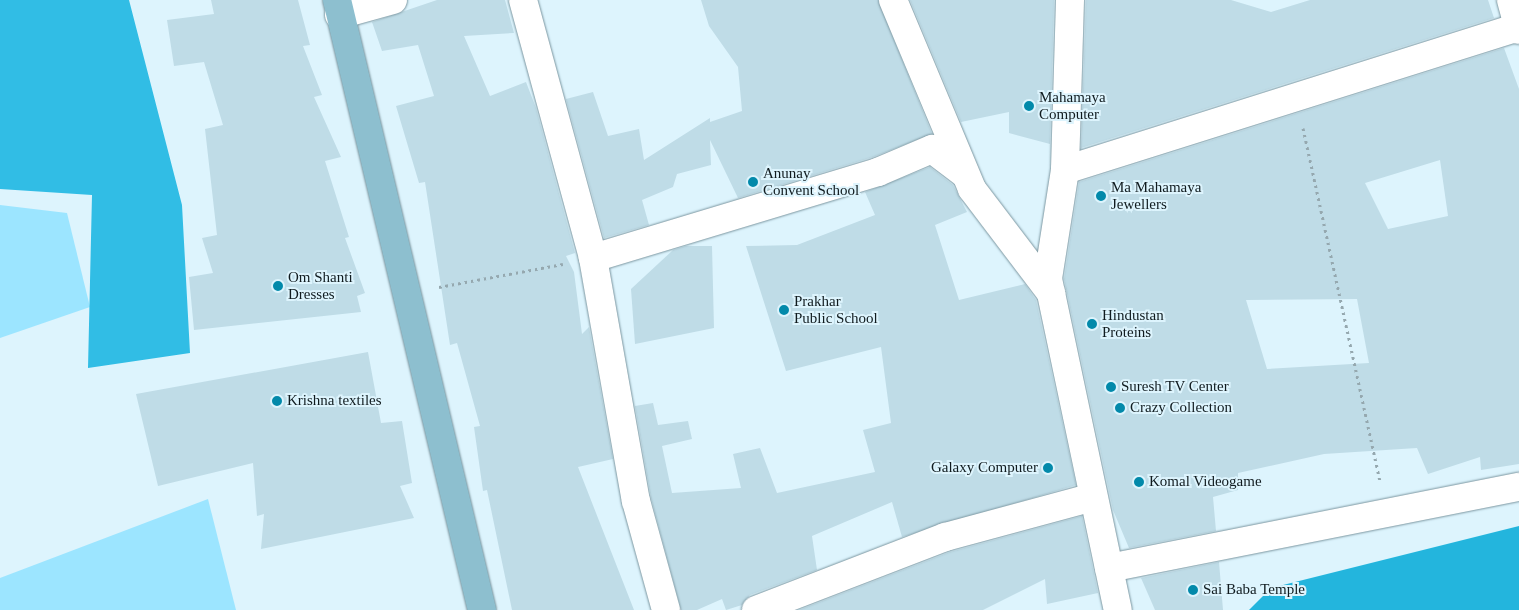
<!DOCTYPE html>
<style>
body{margin:0}
#map{position:relative;width:1519px;height:610px;overflow:hidden;background:#ddf4fd;font-family:"Times New Roman",serif}
div>[style]{position:absolute}
[style*='--x']{left:calc(var(--x)*1px);top:calc(var(--y)*1px);width:calc(var(--w)*1px);rotate:calc(var(--a)*1deg)}
.green>*{inset:0;background:#9ce5ff}
.forest>*{inset:0;background:#31bde5}
.water>*{inset:0;background:#23b5dd}
.building>*{inset:0;background:#bfdce7}
.path>*{height:3px;margin-top:-1.5px;transform-origin:0;background:repeating-linear-gradient(90deg,#95a8af 0 2.5px,transparent 0 6.5px)}
.roads{filter:drop-shadow(0 0 1px #7b96a0) drop-shadow(0 0 1px #7b96a0)}
.street>*{height:28px;margin:-14px;padding:0 14px;transform-origin:14px;border-radius:14px;background:#fff}
.secondary>*{height:28px;margin:-14px;padding:0 14px;transform-origin:14px;border-radius:14px;background:#fff}
.primary>*{height:28px;margin:-14px;padding:0 14px;transform-origin:14px;border-radius:14px;background:#8dbfcf}
.dots>*{width:14px;height:14px;translate:-50% -50%;box-sizing:border-box;border:2px solid #ddf4fd;border-radius:50%}
span{translate:-50% -50%;white-space:nowrap;text-align:center;line-height:1.15;-webkit-text-stroke:4px #ddf4fd;paint-order:stroke}
.poi-label{font-size:15px;color:#101b1f}
.left{translate:0 -50%;text-align:left}
.right{translate:-100% -50%;text-align:right}
</style>
<div id="map">
<div class="green">
<div style="clip-path:polygon(0 205px,67px 213px,90px 307px,0 338px)"></div>
<div style="clip-path:polygon(208px 499px,236px 610px,0 610px,0 578px)"></div>
</div>
<div class="forest">
<div style="clip-path:polygon(0 0,129px 0,182px 205px,190px 353px,88px 368px,92px 195px,0 189px)"></div>
</div>
<div class="water">
<div style="clip-path:polygon(1519px 526px,1519px 610px,1249px 610px,1271px 588px)"></div>
</div>
<div class="building">
<div style="clip-path:polygon(211px 0,298px 0,310px 45px,303px 46px,322px 95px,314px 97px,341px 157px,325px 161px,349px 237px,345px 238px,365px 293px,357px 296px,361px 312px,194px 330px,189px 277px,213px 273px,202px 238px,217px 235px,205px 129px,223px 125px,204px 62px,174px 66px,167px 20px,214px 14px)"></div>
<div style="clip-path:polygon(437px 0,505px 0,514px 33px,464px 36px,490px 96px,526px 82px,536px 108px,575px 253px,566px 256px,574px 272px,582px 334px,589px 327px,613px 459px,578px 467px,634px 610px,512px 610px,487px 490px,483px 491px,474px 427px,480px 426px,457px 343px,450px 345px,425px 182px,419px 183px,396px 106px,434px 96px,418px 45px,382px 51px,372px 22px)"></div>
<div style="clip-path:polygon(701px 0,878px 0,932px 134px,873px 157px,738px 198px,710px 140px,711px 165px,677px 174px,673px 187px,642px 200px,649px 225px,604px 238px,566px 99px,593px 92px,608px 136px,639px 129px,644px 160px,710px 118px,710px 122px,742px 111px,738px 67px,709px 26px)"></div>
<div style="clip-path:polygon(910px 0,1054px 0,1050px 144px,1009px 133px,1009px 112px,961px 122px)"></div>
<div style="clip-path:polygon(1086px 0,1231px 0,1271px 12px,1310px 0,1488px 0,1494px 18px,1081px 148px)"></div>
<div style="clip-path:polygon(evenodd,1504px 48px,1519px 89px,1519px 464px,1481px 470px,1480px 457px,1428px 474px,1417px 448px,1324px 454px,1238px 473px,1238px 490px,1213px 497px,1216px 531px,1129px 548px,1113px 510px,1064px 279px,1079px 182px,1504px 48px,1440px 160px,1448px 216px,1388px 229px,1365px 183px,1440px 160px,1504px 48px,1357px 299px,1369px 363px,1267px 369px,1246px 300px,1357px 299px)"></div>
<div style="clip-path:polygon(930px 167px,953px 185px,967px 212px,935px 225px,959px 300px,1025px 284px,1036px 300px,1076px 485px,902px 537px,892px 502px,812px 536px,817px 570px,750px 595px,742px 605px,726px 610px,722px 599px,697px 610px,681px 610px,651px 498px,635px 406px,653px 403px,658px 425px,688px 421px,692px 439px,662px 446px,672px 493px,741px 488px,733px 454px,760px 448px,777px 493px,875px 472px,863px 430px,891px 423px,881px 347px,786px 371px,746px 246px,797px 245px,875px 215px,865px 192px)"></div>
<div style="clip-path:polygon(686px 246px,712px 246px,714px 328px,635px 344px,631px 289px,673px 250px)"></div>
<div style="clip-path:polygon(368px 352px,381px 423px,402px 421px,412px 483px,400px 486px,414px 518px,261px 549px,264px 514px,257px 516px,253px 463px,158px 486px,136px 394px)"></div>
<div style="clip-path:polygon(1082px 516px,1098px 593px,1047px 604px,1045px 579px,983px 610px,799px 610px,950px 552px)"></div>
<div style="clip-path:polygon(1219px 562px,1223px 610px,1155px 610px,1141px 578px)"></div>
</div>
<div class="path">
<div style="--x:1303;--y:128;--w:361;--a:77.7"></div>
<div style="--x:439;--y:287;--w:126;--a:-10.5"></div>
</div>
<div class="roads">
<div class="street">
<div style="--x:523;--y:0;--w:267;--a:74.8"></div>
<div style="--x:593;--y:258;--w:298;--a:-16.8"></div>
<div style="--x:878;--y:172;--w:59;--a:-23.1"></div>
<div style="--x:932;--y:149;--w:41;--a:37.1"></div>
<div style="--x:893;--y:0;--w:205;--a:67.3"></div>
<div style="--x:972;--y:189;--w:131;--a:52.8"></div>
<div style="--x:1511;--y:0;--w:31;--a:75"></div>
<div style="--x:339;--y:15;--w:56;--a:-15.5"></div>
<div style="--x:1065;--y:170;--w:476;--a:-17.5"></div>
<div style="--x:593;--y:258;--w:247;--a:80"></div>
<div style="--x:636;--y:501;--w:113;--a:74.6"></div>
<div style="--x:1109;--y:568;--w:418;--a:-11.2"></div>
<div style="--x:756;--y:610;--w:203;--a:-21.1"></div>
<div style="--x:945;--y:537;--w:153;--a:-15.1"></div>
</div>
<div class="secondary">
<div style="--x:1070;--y:0;--w:170;--a:91.7"></div>
<div style="--x:1065;--y:170;--w:110;--a:98.9"></div>
<div style="--x:1048;--y:279;--w:338;--a:78.1"></div>
</div>
<div class="primary">
<div style="--x:337;--y:0;--w:627;--a:76.63"></div>
</div>
</div>
<div class="dots">
<div style="left:1029px;top:106px;background:#0289aa"></div>
<div style="left:753px;top:182px;background:#0289aa"></div>
<div style="left:1101px;top:196px;background:#0289aa"></div>
<div style="left:278px;top:286px;background:#0289aa"></div>
<div style="left:784px;top:310px;background:#0289aa"></div>
<div style="left:1092px;top:324px;background:#0289aa"></div>
<div style="left:1111px;top:387px;background:#0289aa"></div>
<div style="left:277px;top:401px;background:#0289aa"></div>
<div style="left:1120px;top:408px;background:#0289aa"></div>
<div style="left:1048px;top:468px;background:#0289aa"></div>
<div style="left:1139px;top:482px;background:#0289aa"></div>
<div style="left:1193px;top:590px;background:#0289aa"></div>
</div>
<div class="poi-label">
<span class="left" style="left:1039px;top:106px">Mahamaya<br>Computer</span>
<span class="left" style="left:763px;top:182px">Anunay<br>Convent School</span>
<span class="left" style="left:1111px;top:196px">Ma Mahamaya<br>Jewellers</span>
<span class="left" style="left:288px;top:286px">Om Shanti<br>Dresses</span>
<span class="left" style="left:794px;top:310px">Prakhar<br>Public School</span>
<span class="left" style="left:1102px;top:324px">Hindustan<br>Proteins</span>
<span class="left" style="left:1121px;top:387px">Suresh TV Center</span>
<span class="left" style="left:287px;top:401px">Krishna textiles</span>
<span class="left" style="left:1130px;top:408px">Crazy Collection</span>
<span class="right" style="left:1038px;top:468px">Galaxy Computer</span>
<span class="left" style="left:1149px;top:482px">Komal Videogame</span>
<span class="left" style="left:1203px;top:590px">Sai Baba Temple</span>
</div>
</div>
